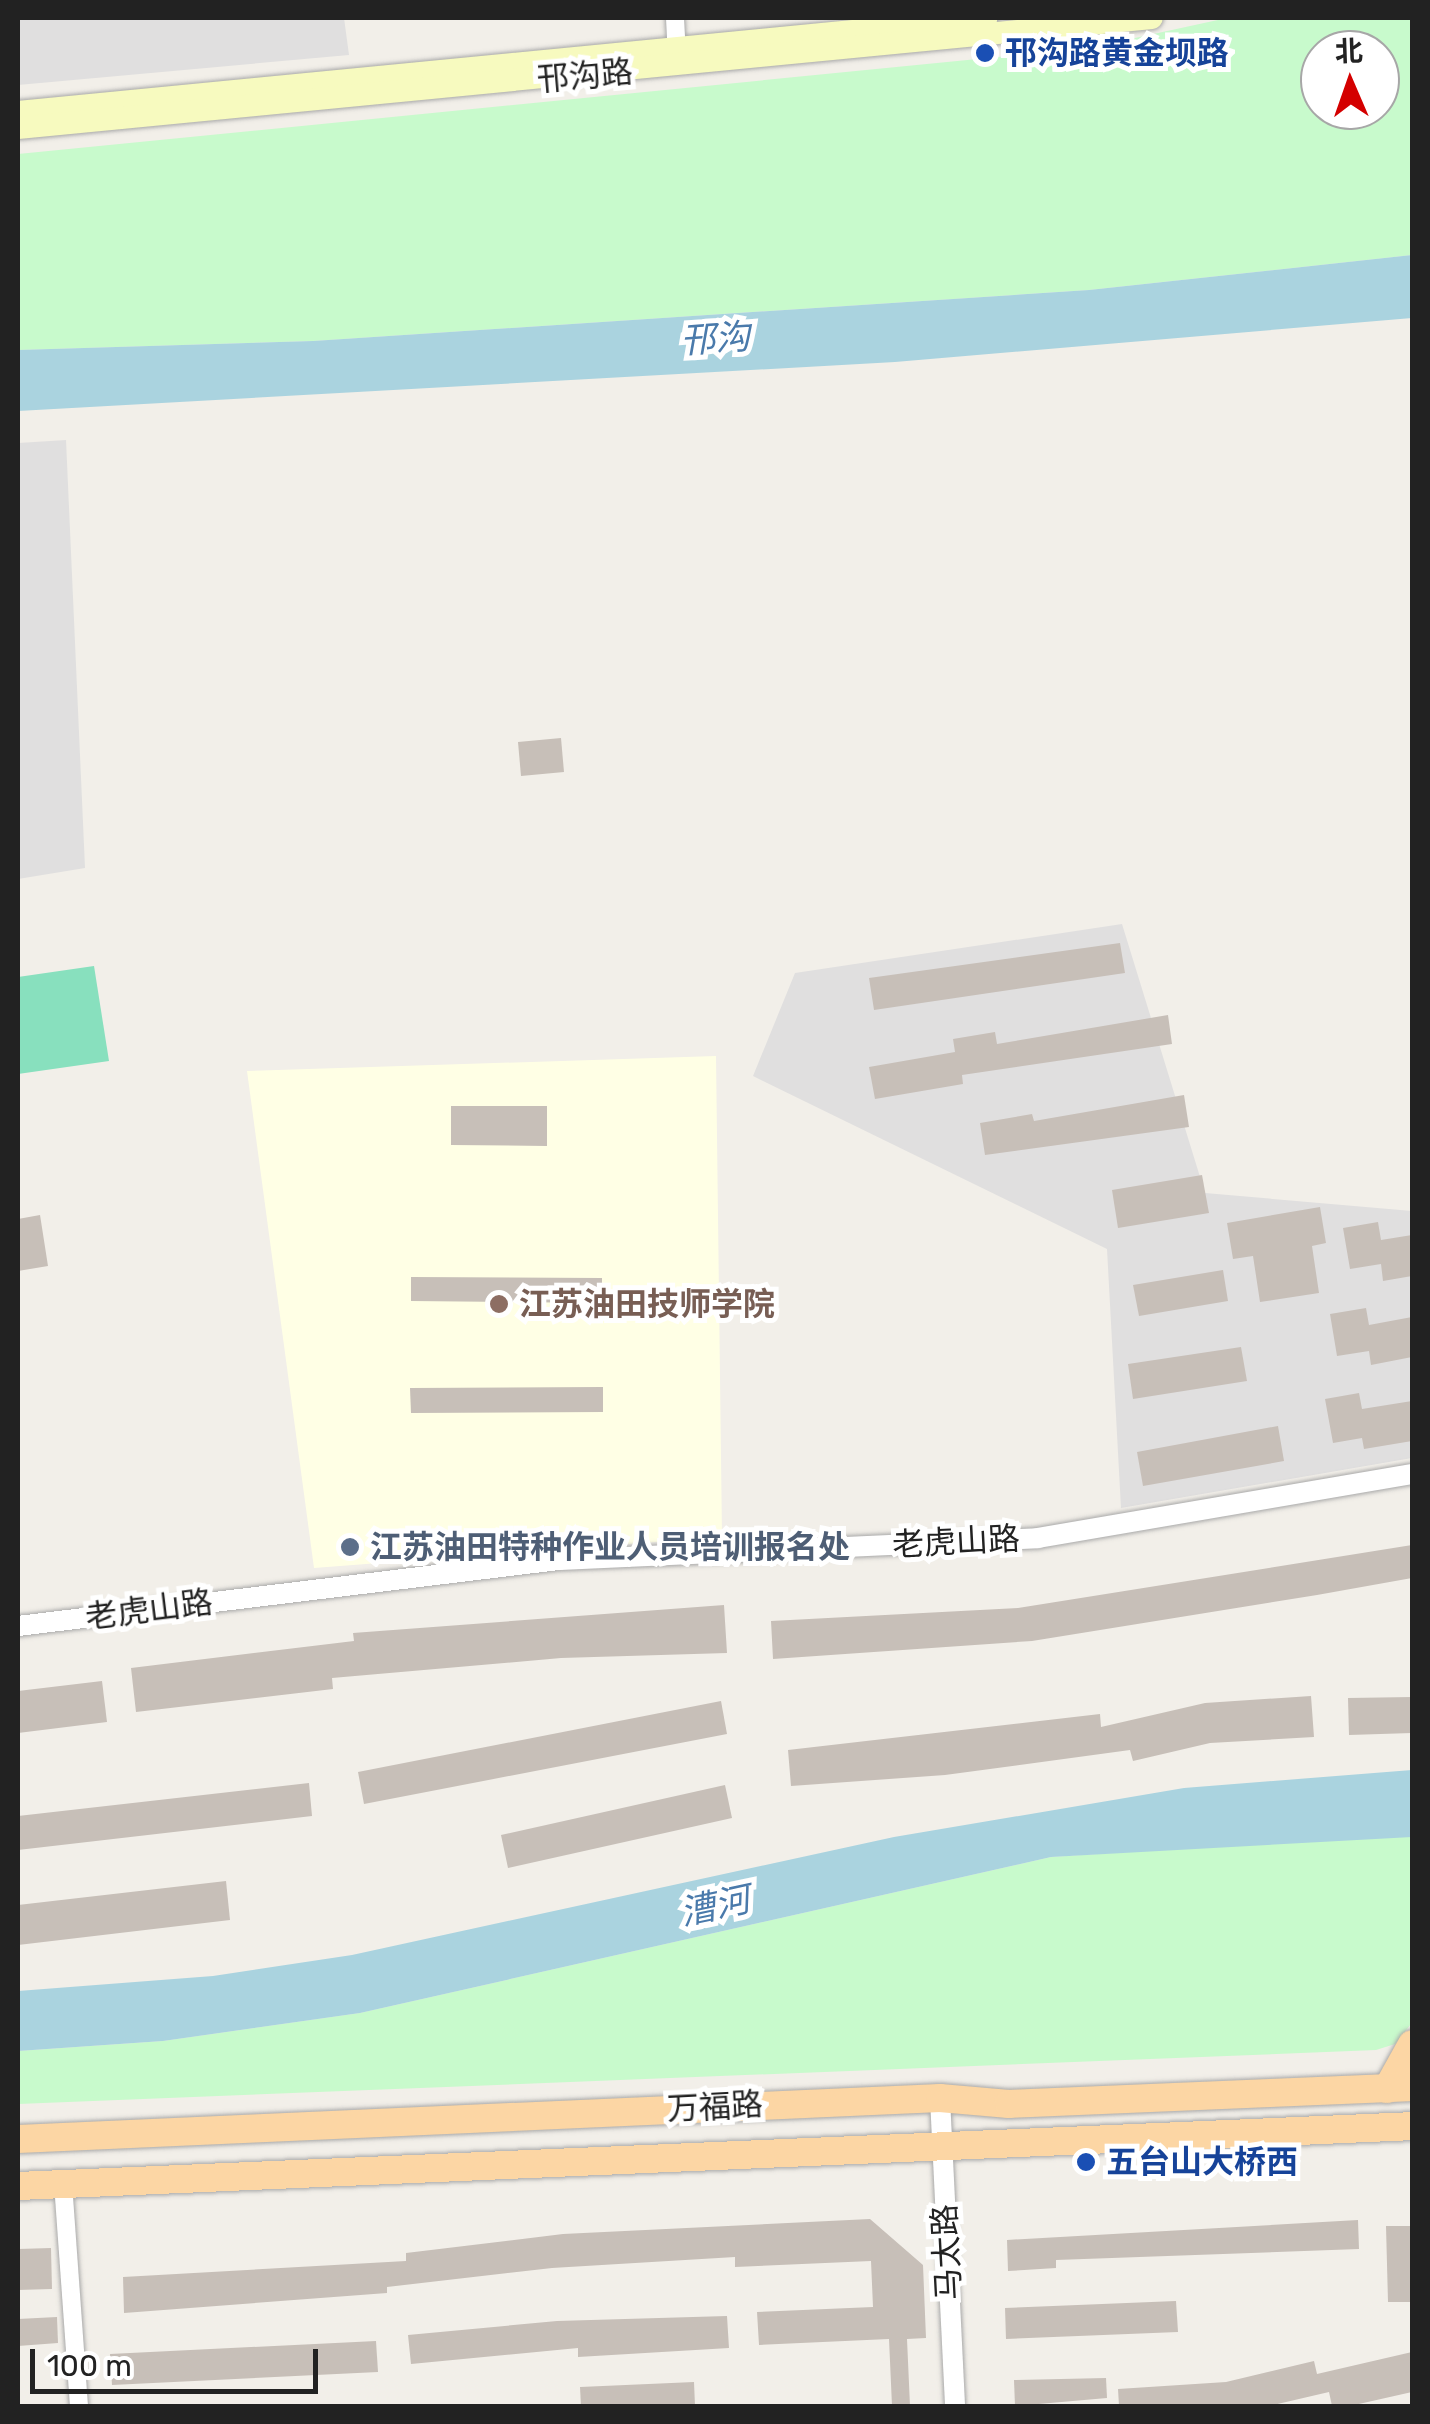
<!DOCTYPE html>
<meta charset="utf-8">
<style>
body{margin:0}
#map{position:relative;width:1430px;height:2424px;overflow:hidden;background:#f2efe9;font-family:Rubik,"Noto Sans SC",sans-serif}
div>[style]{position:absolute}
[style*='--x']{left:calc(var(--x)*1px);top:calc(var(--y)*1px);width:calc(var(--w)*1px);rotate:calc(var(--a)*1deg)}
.residential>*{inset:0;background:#e0dfdf}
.education>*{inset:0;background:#ffffe5}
.park>*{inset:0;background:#c8facc}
.pitch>*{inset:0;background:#88e0be}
.water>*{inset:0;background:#aad3df}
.building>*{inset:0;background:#c7bfb8}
.roads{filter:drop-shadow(0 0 2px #a9a9a9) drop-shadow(0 0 2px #a9a9a9)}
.minor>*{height:18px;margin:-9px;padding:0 9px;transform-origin:9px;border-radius:9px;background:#fff}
.tertiary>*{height:20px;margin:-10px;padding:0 10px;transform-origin:10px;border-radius:10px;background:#fff}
.secondary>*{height:22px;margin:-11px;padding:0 11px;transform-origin:11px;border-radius:11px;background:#f7fabf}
.primary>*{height:28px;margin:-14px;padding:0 14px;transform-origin:14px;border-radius:14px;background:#fcd6a4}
.dots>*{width:28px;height:28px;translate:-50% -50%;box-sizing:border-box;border:5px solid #fff;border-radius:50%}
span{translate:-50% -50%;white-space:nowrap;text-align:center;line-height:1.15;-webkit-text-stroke:10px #fff;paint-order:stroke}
.transit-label{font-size:32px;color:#164399;font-weight:700}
.left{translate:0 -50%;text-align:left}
.street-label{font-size:32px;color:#222}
.education-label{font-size:32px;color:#785e54;font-weight:700}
.service-label{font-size:32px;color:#4e5e75;font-weight:700}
.water-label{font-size:35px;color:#4a7aab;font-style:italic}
.frame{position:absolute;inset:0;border:20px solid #222;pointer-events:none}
.north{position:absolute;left:1300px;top:30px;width:100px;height:100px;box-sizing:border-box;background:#fff;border:2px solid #a7a7a7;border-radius:50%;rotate:358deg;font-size:28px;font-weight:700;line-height:40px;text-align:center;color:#222}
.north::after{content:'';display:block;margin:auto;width:35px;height:45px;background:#d40000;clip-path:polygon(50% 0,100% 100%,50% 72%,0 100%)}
.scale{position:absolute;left:30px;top:2349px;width:288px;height:45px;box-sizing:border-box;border:5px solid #222;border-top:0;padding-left:12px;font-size:30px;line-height:35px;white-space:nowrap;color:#222;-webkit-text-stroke:8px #fff;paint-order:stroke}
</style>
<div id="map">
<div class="residential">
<div style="clip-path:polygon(18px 18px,344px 18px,349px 55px,18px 85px)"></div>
<div style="clip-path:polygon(66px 440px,85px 868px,18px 879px,18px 443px)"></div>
<div style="clip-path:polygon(1122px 924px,1205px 1193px,1412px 1211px,1412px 1458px,1121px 1508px,1107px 1249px,753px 1076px,795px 973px)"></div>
</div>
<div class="education">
<div style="clip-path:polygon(716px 1056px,722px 1537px,314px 1568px,247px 1071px)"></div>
</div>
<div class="park">
<div style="clip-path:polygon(evenodd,1227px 18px,1412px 18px,1412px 255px,1089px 290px,313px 341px,18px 350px,18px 154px,1089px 48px,1227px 18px,1320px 50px,1380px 50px,1380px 110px,1320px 110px,1320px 50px)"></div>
<div style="clip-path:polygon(1378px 1836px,1412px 1837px,1412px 2005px,1411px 2024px,1395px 2044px,1376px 2050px,18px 2104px,18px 2051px,163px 2041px,360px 2013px,1051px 1857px)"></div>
</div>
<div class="pitch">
<div style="clip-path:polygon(94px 966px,109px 1061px,18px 1074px,18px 977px)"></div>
</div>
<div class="water">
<div style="clip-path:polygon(1412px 255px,1412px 318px,895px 362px,18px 411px,18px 350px,313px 341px,1089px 290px)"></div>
<div style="clip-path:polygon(1412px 1770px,1412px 1837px,1051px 1857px,360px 2013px,163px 2041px,18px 2051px,18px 1991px,213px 1976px,352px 1955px,894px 1837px,1184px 1788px)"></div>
</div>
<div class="building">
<div style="clip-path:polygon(561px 738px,564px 772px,521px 776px,518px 742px)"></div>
<div style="clip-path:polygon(1120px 943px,1125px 973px,874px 1010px,869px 978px)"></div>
<div style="clip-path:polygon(1168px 1015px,1172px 1044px,962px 1075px,963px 1084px,875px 1099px,869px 1067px,955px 1052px,953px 1039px,995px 1032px,997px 1044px)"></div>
<div style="clip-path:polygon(1184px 1095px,1189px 1127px,985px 1155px,980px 1123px,1032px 1114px,1034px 1121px)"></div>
<div style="clip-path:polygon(451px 1106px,547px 1106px,547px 1146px,451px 1145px)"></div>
<div style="clip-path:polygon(1202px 1175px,1209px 1213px,1118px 1228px,1112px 1190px)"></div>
<div style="clip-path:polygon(1320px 1207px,1326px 1243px,1312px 1246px,1319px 1293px,1260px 1302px,1253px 1256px,1233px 1259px,1227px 1223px)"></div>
<div style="clip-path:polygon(40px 1215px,48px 1266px,18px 1271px,18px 1219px)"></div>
<div style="clip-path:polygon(1378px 1222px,1381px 1240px,1412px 1235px,1412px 1276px,1383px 1281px,1381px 1264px,1350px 1269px,1343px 1228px)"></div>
<div style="clip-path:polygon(1223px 1270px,1228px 1301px,1139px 1316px,1133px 1285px)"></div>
<div style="clip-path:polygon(411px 1277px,602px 1278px,602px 1303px,411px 1301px)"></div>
<div style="clip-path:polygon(1366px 1308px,1369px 1325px,1412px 1317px,1412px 1357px,1371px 1365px,1369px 1351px,1337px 1356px,1330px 1314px)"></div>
<div style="clip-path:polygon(1241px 1347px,1247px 1381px,1133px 1399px,1128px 1364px)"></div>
<div style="clip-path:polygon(603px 1387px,603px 1412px,411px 1413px,410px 1388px)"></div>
<div style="clip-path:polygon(1359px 1393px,1362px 1409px,1412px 1401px,1412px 1441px,1364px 1449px,1362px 1438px,1333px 1443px,1325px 1399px)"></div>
<div style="clip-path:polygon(1278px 1426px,1284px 1461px,1143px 1486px,1137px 1452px)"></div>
<div style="clip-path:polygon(1412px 1545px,1412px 1578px,1317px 1595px,1032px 1641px,773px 1659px,771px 1621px,1018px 1608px)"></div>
<div style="clip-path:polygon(724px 1605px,727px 1653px,561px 1658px,332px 1678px,333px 1689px,136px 1712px,131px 1668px,354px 1641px,353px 1633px)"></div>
<div style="clip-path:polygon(102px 1681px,107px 1722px,18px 1733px,18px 1691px)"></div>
<div style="clip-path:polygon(1311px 1696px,1314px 1737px,1210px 1743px,1133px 1761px,1130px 1750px,945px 1775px,791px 1786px,788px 1750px,1100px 1714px,1101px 1727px,1205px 1703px)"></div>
<div style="clip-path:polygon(1412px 1697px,1412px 1733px,1349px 1735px,1348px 1698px)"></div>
<div style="clip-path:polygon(721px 1701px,727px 1734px,364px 1804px,358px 1772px)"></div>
<div style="clip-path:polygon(309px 1783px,312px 1816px,18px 1850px,18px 1816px)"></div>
<div style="clip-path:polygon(725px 1785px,732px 1818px,508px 1868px,501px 1835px)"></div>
<div style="clip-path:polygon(226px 1881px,230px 1920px,18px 1945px,18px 1905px)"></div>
<div style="clip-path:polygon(870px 2219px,923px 2265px,926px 2338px,907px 2339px,910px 2406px,892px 2406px,889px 2339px,759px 2345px,757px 2312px,873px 2307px,871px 2261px,735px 2267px,735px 2257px,552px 2268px,387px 2287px,387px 2293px,124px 2313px,123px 2277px,406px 2261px,406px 2253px,563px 2234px)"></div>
<div style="clip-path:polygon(1358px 2220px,1359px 2249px,1056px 2260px,1056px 2268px,1008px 2271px,1007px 2240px)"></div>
<div style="clip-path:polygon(1386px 2226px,1412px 2226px,1412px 2302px,1388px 2302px)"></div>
<div style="clip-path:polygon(51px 2248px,52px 2289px,18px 2290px,18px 2249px)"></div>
<div style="clip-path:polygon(1176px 2301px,1178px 2332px,1006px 2339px,1005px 2308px)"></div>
<div style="clip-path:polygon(727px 2316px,729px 2348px,578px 2357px,578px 2348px,411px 2364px,408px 2335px,557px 2321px)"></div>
<div style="clip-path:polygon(57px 2317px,58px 2343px,18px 2346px,18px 2319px)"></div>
<div style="clip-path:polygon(376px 2341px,378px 2372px,112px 2385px,110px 2354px)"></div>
<div style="clip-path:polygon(1412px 2352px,1412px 2392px,1350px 2406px,1332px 2406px,1329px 2392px,1269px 2406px,1119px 2406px,1118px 2389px,1226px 2382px,1314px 2361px,1317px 2374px)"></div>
<div style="clip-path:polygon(1106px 2378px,1107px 2398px,1015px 2406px,1014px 2380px)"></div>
<div style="clip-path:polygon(694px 2382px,695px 2406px,581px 2406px,580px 2387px)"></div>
</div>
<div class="roads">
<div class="minor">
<div style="--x:675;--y:18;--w:34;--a:87"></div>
<div style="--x:63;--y:2183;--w:224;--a:85.9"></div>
</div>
<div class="tertiary">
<div style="--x:18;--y:1626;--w:545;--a:-6.96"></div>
<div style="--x:559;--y:1560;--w:480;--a:-2.6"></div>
<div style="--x:1038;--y:1538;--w:379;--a:-9.7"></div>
<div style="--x:940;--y:2098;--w:308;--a:87.2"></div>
</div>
<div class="secondary">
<div style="--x:18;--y:112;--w:973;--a:-5.55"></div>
<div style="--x:18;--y:128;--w:1139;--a:-5.54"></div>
</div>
<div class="primary">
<div style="--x:1387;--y:2089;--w:51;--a:-60.9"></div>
<div style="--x:18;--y:2139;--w:923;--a:-2.55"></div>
<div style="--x:940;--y:2098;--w:69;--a:5"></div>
<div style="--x:1009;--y:2104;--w:403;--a:-2.4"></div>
<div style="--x:18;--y:2186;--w:1395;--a:-2.46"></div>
</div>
</div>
<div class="dots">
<div style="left:985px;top:53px;background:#1a4fb4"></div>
<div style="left:499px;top:1304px;background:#8d6e63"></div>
<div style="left:350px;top:1547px;background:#5c6f8a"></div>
<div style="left:1086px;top:2162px;background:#1a4fb4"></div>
</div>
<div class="transit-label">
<span class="left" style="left:1005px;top:53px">邗沟路黄金坝路</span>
<span class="left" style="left:1106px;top:2162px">五台山大桥西</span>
</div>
<div class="street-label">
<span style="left:585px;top:76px;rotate:-5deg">邗沟路</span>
<span style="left:956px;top:1542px;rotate:-3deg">老虎山路</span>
<span style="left:149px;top:1610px;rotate:-7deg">老虎山路</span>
<span style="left:715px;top:2107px;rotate:-3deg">万福路</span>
<span style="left:947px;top:2252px;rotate:-93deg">马太路</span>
</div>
<div class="education-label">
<span class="left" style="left:519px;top:1304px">江苏油田技师学院</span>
</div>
<div class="service-label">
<span class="left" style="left:370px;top:1547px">江苏油田特种作业人员培训报名处</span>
</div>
<div class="water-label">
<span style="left:715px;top:339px;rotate:-4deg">邗沟</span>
<span style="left:715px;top:1906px;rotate:-12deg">漕河</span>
</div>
<div class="frame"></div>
<div class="north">北</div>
<div class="scale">100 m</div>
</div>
